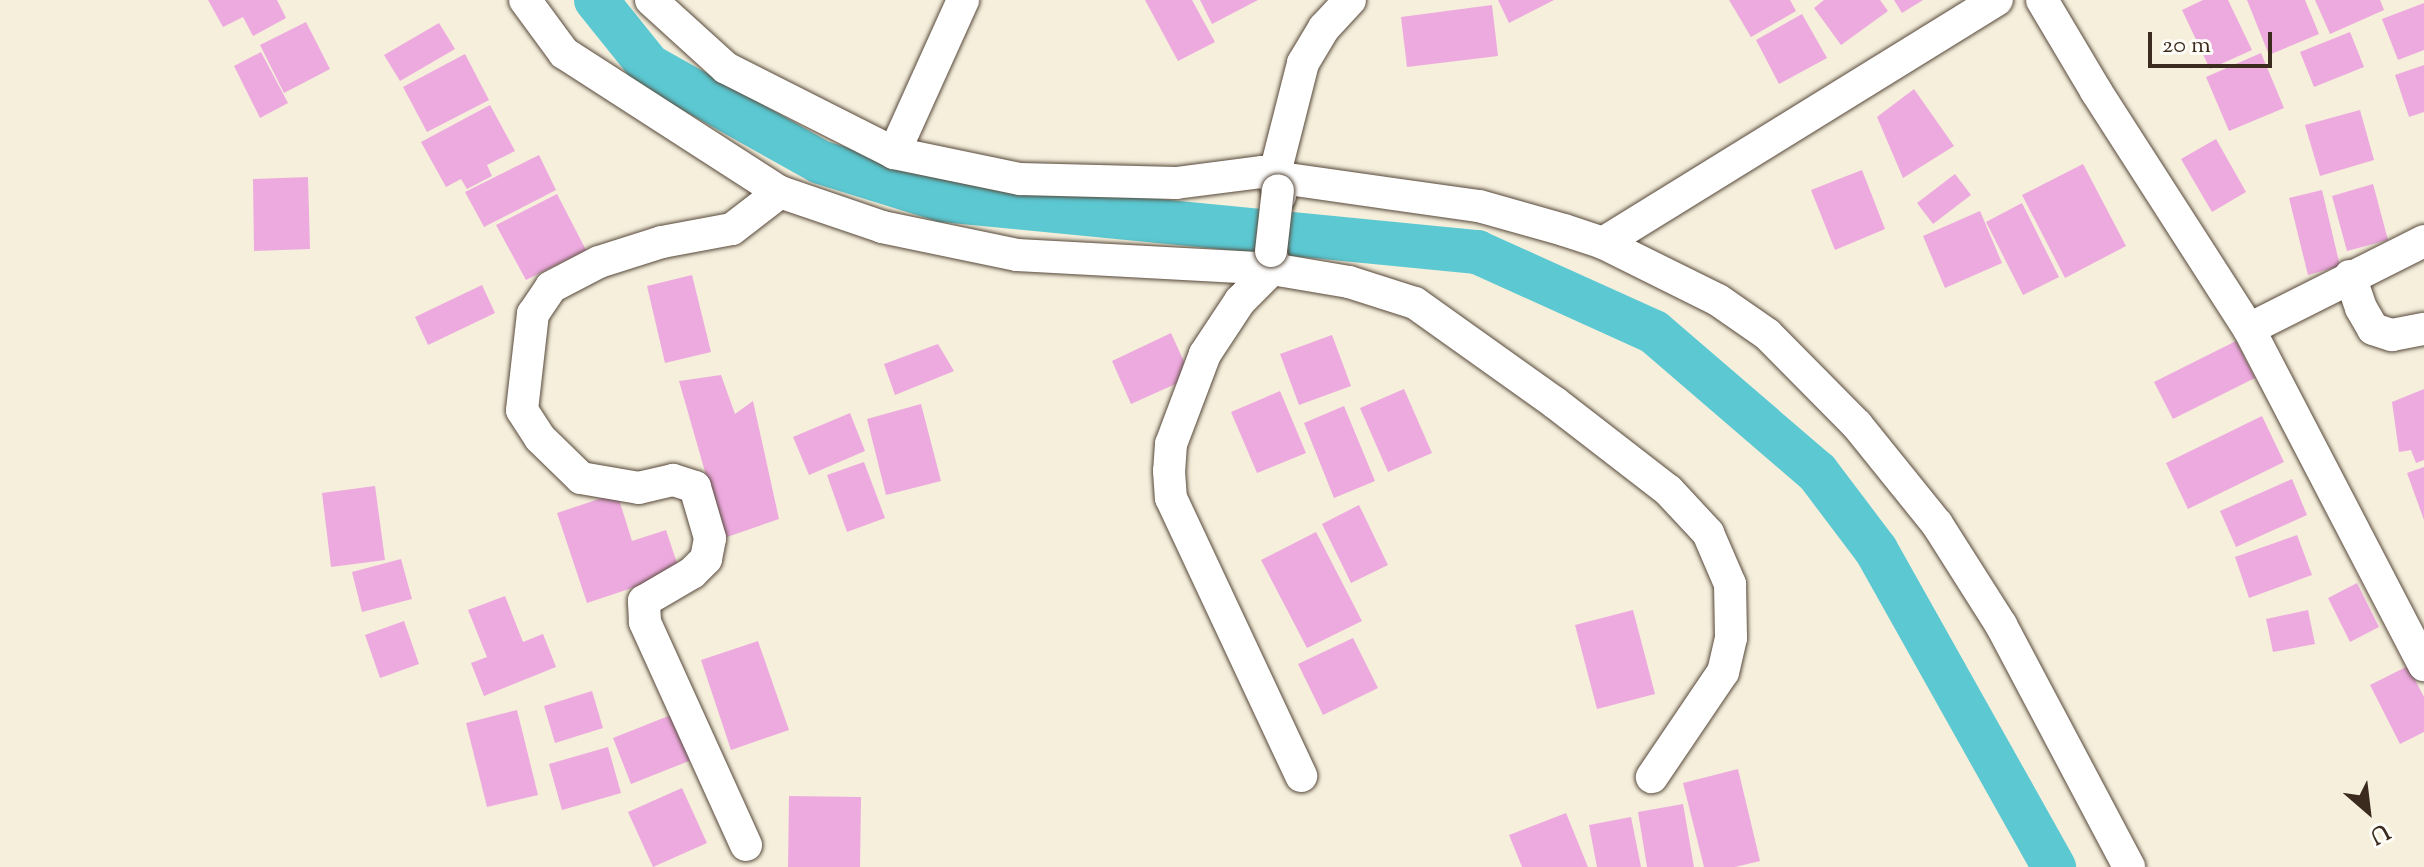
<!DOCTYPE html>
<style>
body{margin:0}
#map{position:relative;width:2424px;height:867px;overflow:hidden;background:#f5efdc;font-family:"Sorts Mill Goudy",serif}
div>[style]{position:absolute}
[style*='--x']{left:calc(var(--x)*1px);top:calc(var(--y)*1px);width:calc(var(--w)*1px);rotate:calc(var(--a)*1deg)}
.canal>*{height:44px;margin:-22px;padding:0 22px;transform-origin:22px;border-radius:22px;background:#5bc8d2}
.building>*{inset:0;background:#edaadf}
.roads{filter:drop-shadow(0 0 2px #57483a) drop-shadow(0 0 2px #57483a)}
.street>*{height:32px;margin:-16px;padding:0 16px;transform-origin:16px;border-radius:16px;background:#fff}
.bridges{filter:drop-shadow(0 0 2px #57483a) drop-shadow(0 0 2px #57483a)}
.street-bridge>*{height:32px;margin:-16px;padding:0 16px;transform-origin:16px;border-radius:16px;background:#fff}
span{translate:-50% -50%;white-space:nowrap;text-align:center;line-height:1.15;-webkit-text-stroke:6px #fdfcf7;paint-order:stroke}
.north{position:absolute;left:2328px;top:771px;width:80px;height:80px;-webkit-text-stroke:6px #fdfcf7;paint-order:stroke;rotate:152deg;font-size:22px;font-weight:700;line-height:32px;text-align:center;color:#3b2a1e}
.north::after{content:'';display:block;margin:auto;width:28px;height:36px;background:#3b2a1e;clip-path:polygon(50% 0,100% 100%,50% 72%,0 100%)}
.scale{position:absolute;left:2148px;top:32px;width:124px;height:36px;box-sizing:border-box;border:4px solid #3b2a1e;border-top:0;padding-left:10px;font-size:24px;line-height:28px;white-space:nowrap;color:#3b2a1e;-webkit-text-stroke:6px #fdfcf7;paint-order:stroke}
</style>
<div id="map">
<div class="canal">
<div style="--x:596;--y:0;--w:85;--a:51.2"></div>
<div style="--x:649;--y:66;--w:196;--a:29.3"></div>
<div style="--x:820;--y:162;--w:129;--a:17.2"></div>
<div style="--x:943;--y:200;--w:537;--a:5.56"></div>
<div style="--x:1477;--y:252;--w:194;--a:24.3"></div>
<div style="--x:1654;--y:332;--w:215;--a:40.7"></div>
<div style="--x:1817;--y:472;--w:98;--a:52.9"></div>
<div style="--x:1876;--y:550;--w:364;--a:60.7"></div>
</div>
<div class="building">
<div style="clip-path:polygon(208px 0,277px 0,286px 18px,253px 36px,243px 17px,223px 27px)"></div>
<div style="clip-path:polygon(1145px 0,1192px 0,1215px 42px,1178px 61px)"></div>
<div style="clip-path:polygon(1200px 0,1258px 0,1212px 24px)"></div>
<div style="clip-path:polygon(1498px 0,1554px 0,1509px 23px)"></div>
<div style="clip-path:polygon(1729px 0,1790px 0,1796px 11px,1751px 37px)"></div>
<div style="clip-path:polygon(1824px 0,1880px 0,1888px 11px,1841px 45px,1814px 8px)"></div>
<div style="clip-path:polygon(1894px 0,1923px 0,1902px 13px)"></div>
<div style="clip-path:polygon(2203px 0,2228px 0,2252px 50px,2210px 69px,2182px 10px)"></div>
<div style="clip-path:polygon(2247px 0,2305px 0,2319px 34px,2269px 55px)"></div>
<div style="clip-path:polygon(2315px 0,2380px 0,2384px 10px,2330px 34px)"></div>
<div style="clip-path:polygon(2424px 3px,2424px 50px,2398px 60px,2382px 19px)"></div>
<div style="clip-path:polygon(1492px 5px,1498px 56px,1407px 67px,1401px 17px)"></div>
<div style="clip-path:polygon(1802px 14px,1827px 58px,1779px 84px,1756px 40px)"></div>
<div style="clip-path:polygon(306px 22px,330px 69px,284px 93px,260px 45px)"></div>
<div style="clip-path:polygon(439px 23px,455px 49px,400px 81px,384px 55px)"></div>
<div style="clip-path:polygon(2350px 32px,2364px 67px,2314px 87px,2300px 52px)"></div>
<div style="clip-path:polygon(261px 52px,288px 103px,260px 118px,234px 66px)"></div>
<div style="clip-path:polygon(2261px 53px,2284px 108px,2229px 131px,2206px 77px)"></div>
<div style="clip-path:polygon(465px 54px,489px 100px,427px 132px,403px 87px)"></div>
<div style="clip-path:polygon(2424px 65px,2424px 112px,2409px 117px,2395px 75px)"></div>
<div style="clip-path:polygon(1914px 89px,1954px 146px,1903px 178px,1877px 117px)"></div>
<div style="clip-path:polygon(490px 105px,515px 151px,487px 165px,492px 176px,467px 189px,461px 179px,446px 187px,421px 142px)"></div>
<div style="clip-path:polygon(2360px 110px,2374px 160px,2320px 176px,2305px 125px)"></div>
<div style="clip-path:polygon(2216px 139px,2246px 192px,2212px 212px,2181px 159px)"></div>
<div style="clip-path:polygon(539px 155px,556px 190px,484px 227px,465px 192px)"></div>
<div style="clip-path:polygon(2083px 164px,2126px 246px,2065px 278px,2022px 195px)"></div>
<div style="clip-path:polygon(1862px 170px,1885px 229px,1835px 250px,1811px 190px)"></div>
<div style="clip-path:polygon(1955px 174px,1971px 195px,1933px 224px,1917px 203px)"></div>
<div style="clip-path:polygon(308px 177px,310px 249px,254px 251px,253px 179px)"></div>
<div style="clip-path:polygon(2373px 184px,2388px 240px,2347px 251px,2332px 196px)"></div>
<div style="clip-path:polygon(2322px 190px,2340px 266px,2308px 275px,2289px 198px)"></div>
<div style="clip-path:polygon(557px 194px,586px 250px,526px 280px,496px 225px)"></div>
<div style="clip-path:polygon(2022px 203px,2059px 277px,2023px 295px,1986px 222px)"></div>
<div style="clip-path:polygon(1980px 211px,2002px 263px,1945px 288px,1923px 236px)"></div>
<div style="clip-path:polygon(692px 275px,711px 352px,665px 363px,647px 286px)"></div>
<div style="clip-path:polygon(482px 285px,495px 313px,428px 345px,415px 317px)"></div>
<div style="clip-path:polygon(1171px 333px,1191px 377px,1131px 404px,1112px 361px)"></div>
<div style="clip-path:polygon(1332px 335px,1351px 386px,1299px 405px,1280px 354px)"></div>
<div style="clip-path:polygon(2236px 341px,2255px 378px,2173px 419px,2154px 382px)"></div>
<div style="clip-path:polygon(938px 344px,954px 371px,895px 395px,884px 364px)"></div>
<div style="clip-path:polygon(721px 375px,735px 414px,753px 401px,779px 519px,724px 538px,679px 381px)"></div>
<div style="clip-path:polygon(1404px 389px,1432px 453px,1388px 472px,1360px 408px)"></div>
<div style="clip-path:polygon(2424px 389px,2424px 460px,2416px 463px,2411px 450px,2399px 452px,2392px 402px)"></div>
<div style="clip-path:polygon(1280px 391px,1306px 453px,1257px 473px,1231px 412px)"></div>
<div style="clip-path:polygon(921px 404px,941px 481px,886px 495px,867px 419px)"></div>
<div style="clip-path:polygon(1344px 406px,1375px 481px,1334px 498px,1304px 423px)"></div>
<div style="clip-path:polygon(850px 413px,865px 451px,809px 475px,793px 437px)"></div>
<div style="clip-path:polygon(2262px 416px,2284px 462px,2188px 509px,2166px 463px)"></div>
<div style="clip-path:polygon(864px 462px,885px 518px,847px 532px,827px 475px)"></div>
<div style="clip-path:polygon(2424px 467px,2424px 520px,2407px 473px)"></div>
<div style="clip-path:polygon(2292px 479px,2307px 515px,2236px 547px,2220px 511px)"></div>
<div style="clip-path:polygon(375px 486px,385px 560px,331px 567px,322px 493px)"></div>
<div style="clip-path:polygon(617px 493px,632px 541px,666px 530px,680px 572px,587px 603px,557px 513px)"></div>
<div style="clip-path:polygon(1359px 505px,1388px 565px,1351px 583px,1322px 524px)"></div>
<div style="clip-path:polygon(1316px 532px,1362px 621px,1307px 648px,1261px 560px)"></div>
<div style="clip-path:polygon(2297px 535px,2312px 575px,2249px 598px,2235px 557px)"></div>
<div style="clip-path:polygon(401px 559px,412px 599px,362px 612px,352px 572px)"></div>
<div style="clip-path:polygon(2357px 583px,2379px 627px,2350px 642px,2328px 598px)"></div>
<div style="clip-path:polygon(505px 596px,523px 642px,543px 634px,556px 667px,484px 696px,471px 663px,487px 657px,468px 610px)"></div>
<div style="clip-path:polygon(1633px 610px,1655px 694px,1597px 709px,1575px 625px)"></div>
<div style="clip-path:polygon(2308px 610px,2315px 644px,2273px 652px,2266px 619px)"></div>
<div style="clip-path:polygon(404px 621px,419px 664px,380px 678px,365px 635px)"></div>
<div style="clip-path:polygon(1353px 638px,1378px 688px,1323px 715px,1298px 664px)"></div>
<div style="clip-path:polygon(758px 641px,789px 730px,731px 750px,701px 660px)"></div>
<div style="clip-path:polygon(2408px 666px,2424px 697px,2424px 732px,2400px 744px,2370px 685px)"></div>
<div style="clip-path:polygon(592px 691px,603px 728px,555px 743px,544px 706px)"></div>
<div style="clip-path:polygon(517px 710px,538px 795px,487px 807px,466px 723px)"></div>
<div style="clip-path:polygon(676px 713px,694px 759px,631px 784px,613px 738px)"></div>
<div style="clip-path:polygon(608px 747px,621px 793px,562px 810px,549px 764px)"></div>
<div style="clip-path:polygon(1738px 769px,1760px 861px,1735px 867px,1704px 867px,1683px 783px)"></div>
<div style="clip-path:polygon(682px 788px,707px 843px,653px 867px,628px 812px)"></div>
<div style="clip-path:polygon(789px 796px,861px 797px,860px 867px,788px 867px)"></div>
<div style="clip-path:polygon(1683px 804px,1694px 867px,1647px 867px,1638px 812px)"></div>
<div style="clip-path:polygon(1566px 813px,1588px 867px,1522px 867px,1509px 835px)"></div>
<div style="clip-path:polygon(1631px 817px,1641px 867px,1597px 867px,1589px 825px)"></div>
</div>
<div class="roads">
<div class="street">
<div style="--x:525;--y:0;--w:66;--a:53.7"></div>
<div style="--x:564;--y:53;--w:257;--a:32.8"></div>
<div style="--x:780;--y:192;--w:108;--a:18.9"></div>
<div style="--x:882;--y:227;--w:138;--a:11.7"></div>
<div style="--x:1017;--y:255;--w:255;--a:3.1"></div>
<div style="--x:1272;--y:269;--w:78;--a:9.6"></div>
<div style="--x:1349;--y:282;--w:69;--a:17.7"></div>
<div style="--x:1415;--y:303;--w:171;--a:35.5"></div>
<div style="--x:1554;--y:402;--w:144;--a:37.7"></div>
<div style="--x:1668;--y:490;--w:59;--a:47.1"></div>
<div style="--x:1708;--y:533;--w:56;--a:66.7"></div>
<div style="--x:1730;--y:584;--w:54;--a:88.9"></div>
<div style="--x:1731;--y:638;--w:35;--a:103"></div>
<div style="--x:1723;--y:672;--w:127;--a:124.1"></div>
<div style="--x:651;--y:0;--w:101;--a:42.2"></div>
<div style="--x:726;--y:68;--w:188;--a:26.8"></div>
<div style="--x:894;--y:153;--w:129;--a:11.7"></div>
<div style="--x:1020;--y:179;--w:156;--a:1.5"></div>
<div style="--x:1176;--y:183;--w:87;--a:-7.3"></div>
<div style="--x:1262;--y:172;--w:13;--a:23"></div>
<div style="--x:1274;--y:177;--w:14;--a:73"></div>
<div style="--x:2042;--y:0;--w:106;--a:59.3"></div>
<div style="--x:2096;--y:91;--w:283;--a:57.3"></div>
<div style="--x:2249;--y:329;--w:379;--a:62.5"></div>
<div style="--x:894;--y:153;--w:168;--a:-65.7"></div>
<div style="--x:1274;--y:177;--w:207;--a:8.1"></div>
<div style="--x:1479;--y:206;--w:88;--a:15.8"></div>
<div style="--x:1564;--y:230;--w:41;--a:18.4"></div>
<div style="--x:1603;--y:243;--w:128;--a:26.4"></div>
<div style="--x:1718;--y:300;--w:60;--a:34.8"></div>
<div style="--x:1767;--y:334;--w:128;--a:45.3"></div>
<div style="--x:1857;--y:425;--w:127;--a:51.1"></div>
<div style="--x:1937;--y:524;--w:120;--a:57.6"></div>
<div style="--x:2001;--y:625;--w:274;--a:62.1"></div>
<div style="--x:1280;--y:196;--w:20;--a:-108"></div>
<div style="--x:1274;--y:177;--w:118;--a:-75.7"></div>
<div style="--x:1303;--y:63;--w:41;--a:-59"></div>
<div style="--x:1324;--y:28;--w:38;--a:-47"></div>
<div style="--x:1603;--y:243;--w:463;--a:-31.7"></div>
<div style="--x:1272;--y:257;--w:12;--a:90"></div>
<div style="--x:1272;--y:269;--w:45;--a:135"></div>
<div style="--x:1240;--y:301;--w:64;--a:123.4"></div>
<div style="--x:1205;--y:354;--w:96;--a:110.7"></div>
<div style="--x:1171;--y:444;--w:27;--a:94"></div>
<div style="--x:1169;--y:471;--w:27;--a:86"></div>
<div style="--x:1171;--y:498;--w:307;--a:64.9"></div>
<div style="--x:2350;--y:276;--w:34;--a:71"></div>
<div style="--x:2361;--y:308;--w:24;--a:60"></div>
<div style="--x:2373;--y:329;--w:20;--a:18"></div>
<div style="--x:2392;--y:335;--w:33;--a:-11"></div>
<div style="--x:2249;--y:329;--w:196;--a:-26.7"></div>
<div style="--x:746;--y:845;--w:245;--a:-114.4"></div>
<div style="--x:645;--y:622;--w:21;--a:-93"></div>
<div style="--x:644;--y:601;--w:56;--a:-30.3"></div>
<div style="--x:692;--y:573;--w:20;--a:-45"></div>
<div style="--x:706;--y:559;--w:21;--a:-79"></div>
<div style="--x:710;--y:538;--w:53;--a:-106.4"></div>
<div style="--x:695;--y:487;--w:23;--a:-162"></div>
<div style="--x:673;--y:480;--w:35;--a:167"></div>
<div style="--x:639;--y:488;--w:59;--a:-170.2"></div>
<div style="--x:581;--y:478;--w:57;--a:-135.7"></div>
<div style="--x:540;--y:438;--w:33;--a:-123"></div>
<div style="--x:522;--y:410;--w:97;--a:-83.5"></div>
<div style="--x:533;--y:314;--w:32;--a:-56"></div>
<div style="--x:551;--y:287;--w:54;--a:-27.5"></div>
<div style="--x:599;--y:262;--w:66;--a:-17.6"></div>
<div style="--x:662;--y:242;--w:71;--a:-10.5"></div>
<div style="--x:732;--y:229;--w:61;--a:-37.6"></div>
</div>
</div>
<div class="bridges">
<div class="street-bridge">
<div style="--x:1271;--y:251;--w:61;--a:-83.5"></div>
</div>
</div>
<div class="north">U</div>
<div class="scale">20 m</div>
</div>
